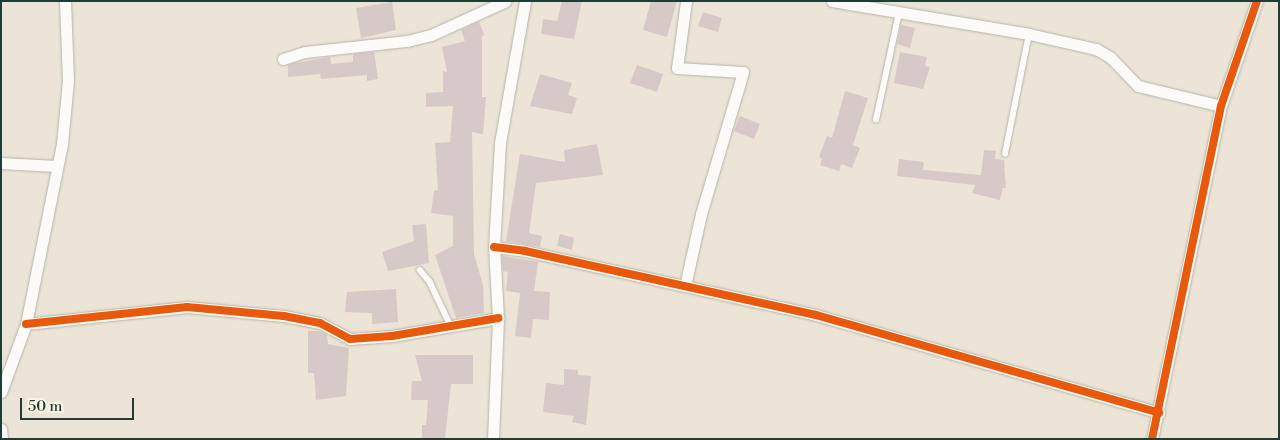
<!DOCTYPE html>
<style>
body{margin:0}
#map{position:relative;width:1280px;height:440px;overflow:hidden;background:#ece4d6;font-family:"Libre Bodoni",serif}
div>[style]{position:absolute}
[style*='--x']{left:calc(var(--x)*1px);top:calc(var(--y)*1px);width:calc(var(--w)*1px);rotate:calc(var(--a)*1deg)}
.building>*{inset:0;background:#d8c9c9}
.roads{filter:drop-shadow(0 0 1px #b6b4aa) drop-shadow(0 0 1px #b6b4aa)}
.lane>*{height:5.5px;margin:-2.75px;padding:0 2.75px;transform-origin:2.75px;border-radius:2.75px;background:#fcfbf9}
.street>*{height:11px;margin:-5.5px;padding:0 5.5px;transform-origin:5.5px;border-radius:5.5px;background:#fcfbf9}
.cycleway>*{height:8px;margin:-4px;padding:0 4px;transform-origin:4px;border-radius:4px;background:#e8590c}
span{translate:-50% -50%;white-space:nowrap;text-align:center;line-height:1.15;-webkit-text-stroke:4px #fcf5e5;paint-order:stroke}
.frame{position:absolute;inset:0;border:2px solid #1f3d34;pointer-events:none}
.scale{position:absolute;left:20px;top:398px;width:114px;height:22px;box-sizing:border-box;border:2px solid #1f3d34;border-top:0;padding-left:6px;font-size:15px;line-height:18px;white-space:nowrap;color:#1f3d34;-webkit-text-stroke:4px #fcf5e5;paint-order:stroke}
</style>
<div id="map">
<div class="building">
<div style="clip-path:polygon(562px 1px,582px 1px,574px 39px,541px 34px,543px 19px,557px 21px)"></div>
<div style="clip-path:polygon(651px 1px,677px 1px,667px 37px,643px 30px)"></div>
<div style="clip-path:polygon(392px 2px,396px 30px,361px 38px,356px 8px)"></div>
<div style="clip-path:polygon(703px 12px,722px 18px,718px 32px,698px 26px)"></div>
<div style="clip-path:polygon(479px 21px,484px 35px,482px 36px,482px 97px,486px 97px,483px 134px,472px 132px,474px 254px,483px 285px,484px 313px,456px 318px,435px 255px,453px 246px,453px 216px,431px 213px,434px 191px,438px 190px,435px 143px,450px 142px,453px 106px,426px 107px,426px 93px,443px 92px,443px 71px,447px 72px,442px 47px,465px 41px,461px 30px)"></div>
<div style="clip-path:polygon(901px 25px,915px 28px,910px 48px,897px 44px)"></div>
<div style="clip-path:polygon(374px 52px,378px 79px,367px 81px,367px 75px,321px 79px,320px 74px,288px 77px,288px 65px,295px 63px,330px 57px,331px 64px,353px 62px,353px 54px)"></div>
<div style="clip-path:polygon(900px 52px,927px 57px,925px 66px,930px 67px,923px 89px,894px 83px)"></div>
<div style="clip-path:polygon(637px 65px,663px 74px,657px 92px,630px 83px)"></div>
<div style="clip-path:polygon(540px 74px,572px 83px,568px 95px,577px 98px,572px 114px,530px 106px)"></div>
<div style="clip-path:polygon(845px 91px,868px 98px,853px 145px,860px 148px,852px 168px,841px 164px,839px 171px,820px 165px,822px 159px,819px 157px,827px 136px,832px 138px)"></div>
<div style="clip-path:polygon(740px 116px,760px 124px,754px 139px,734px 131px)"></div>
<div style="clip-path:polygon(597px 144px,603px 175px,536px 183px,529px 233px,542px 236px,540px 247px,506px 241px,520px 154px,565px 162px,564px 150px)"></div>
<div style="clip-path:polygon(984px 150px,996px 151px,995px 159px,1004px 160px,1006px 188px,1003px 188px,1000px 200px,972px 193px,975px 185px,897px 176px,899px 159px,924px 162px,923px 170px,981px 175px)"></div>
<div style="clip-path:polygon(426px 224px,429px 263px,388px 271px,382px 252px,414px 241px,412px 225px)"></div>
<div style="clip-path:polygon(560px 234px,574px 238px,572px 250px,557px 246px)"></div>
<div style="clip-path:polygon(502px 256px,538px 262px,534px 291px,550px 292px,549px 320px,533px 319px,531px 338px,515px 336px,520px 293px,506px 291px,508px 272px,503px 271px)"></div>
<div style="clip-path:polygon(396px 289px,398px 322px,372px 324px,372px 313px,345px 312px,347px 292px)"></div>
<div style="clip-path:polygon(308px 331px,319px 331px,327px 335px,328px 344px,349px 348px,346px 396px,316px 400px,314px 373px,308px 373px)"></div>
<div style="clip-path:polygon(415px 355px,473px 355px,473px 384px,451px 384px,445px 439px,422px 439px,422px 425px,426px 425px,428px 400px,411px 400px,412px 381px,422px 381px)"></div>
<div style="clip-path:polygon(564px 369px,578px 370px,578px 375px,591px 376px,586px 425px,572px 422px,574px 416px,543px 412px,546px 383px,564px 385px)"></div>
</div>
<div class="roads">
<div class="lane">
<div style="--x:876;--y:120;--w:109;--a:-77.9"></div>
<div style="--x:1005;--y:154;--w:122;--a:-78.7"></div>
<div style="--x:420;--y:270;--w:16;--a:50"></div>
<div style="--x:430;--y:282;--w:49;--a:64.5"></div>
</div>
<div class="street">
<div style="--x:832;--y:1;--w:200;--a:9.5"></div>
<div style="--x:1029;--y:34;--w:69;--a:12.6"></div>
<div style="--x:1096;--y:49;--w:16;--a:30"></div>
<div style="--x:1110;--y:57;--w:40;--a:46"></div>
<div style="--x:1138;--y:86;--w:85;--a:13.5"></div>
<div style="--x:283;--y:59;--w:23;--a:-18"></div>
<div style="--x:305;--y:52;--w:103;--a:-6.2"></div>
<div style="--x:407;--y:41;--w:25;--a:-14"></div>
<div style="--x:431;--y:35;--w:82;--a:-24.4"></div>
<div style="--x:1;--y:163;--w:55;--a:3.1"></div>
<div style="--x:494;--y:247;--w:31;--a:7"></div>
<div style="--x:525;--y:251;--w:298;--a:12.4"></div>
<div style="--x:816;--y:315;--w:357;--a:15.9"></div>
<div style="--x:685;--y:286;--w:74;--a:-77.5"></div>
<div style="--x:701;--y:214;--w:148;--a:-73.5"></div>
<div style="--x:743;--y:72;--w:66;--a:-176.5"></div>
<div style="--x:677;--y:68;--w:68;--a:-82.3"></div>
<div style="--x:26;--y:324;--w:162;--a:-6"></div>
<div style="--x:187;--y:307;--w:97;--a:5.3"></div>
<div style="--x:284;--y:316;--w:37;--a:11"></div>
<div style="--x:320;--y:323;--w:34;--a:28"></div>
<div style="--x:350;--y:339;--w:42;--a:-4.1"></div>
<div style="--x:392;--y:336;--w:108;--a:-9.6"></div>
<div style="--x:1;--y:392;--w:72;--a:-69.8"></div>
<div style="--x:26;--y:324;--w:184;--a:-78.7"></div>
<div style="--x:62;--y:144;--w:64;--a:-84.6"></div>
<div style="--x:68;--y:80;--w:79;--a:-92.2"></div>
<div style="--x:1;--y:429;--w:10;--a:84"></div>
<div style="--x:493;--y:439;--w:121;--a:-87.6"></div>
<div style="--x:498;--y:318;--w:71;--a:-93.2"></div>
<div style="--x:494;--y:247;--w:104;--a:-86.7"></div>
<div style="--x:500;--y:143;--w:144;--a:-80"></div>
<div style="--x:1152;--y:439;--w:340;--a:-78.3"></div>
<div style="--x:1221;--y:106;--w:111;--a:-71.1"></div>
</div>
</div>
<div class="cycleway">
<div style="--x:494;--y:247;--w:31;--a:7"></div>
<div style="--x:525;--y:251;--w:298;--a:12.4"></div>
<div style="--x:816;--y:315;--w:357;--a:15.9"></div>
<div style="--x:26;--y:324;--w:162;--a:-6"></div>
<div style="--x:187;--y:307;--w:97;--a:5.3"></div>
<div style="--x:284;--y:316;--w:37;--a:11"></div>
<div style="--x:320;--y:323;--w:34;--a:28"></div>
<div style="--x:350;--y:339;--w:42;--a:-4.1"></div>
<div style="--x:392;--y:336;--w:108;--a:-9.6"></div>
<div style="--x:1152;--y:439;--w:340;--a:-78.3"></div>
<div style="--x:1221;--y:106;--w:111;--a:-71.1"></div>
</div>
<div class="frame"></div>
<div class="scale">50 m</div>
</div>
